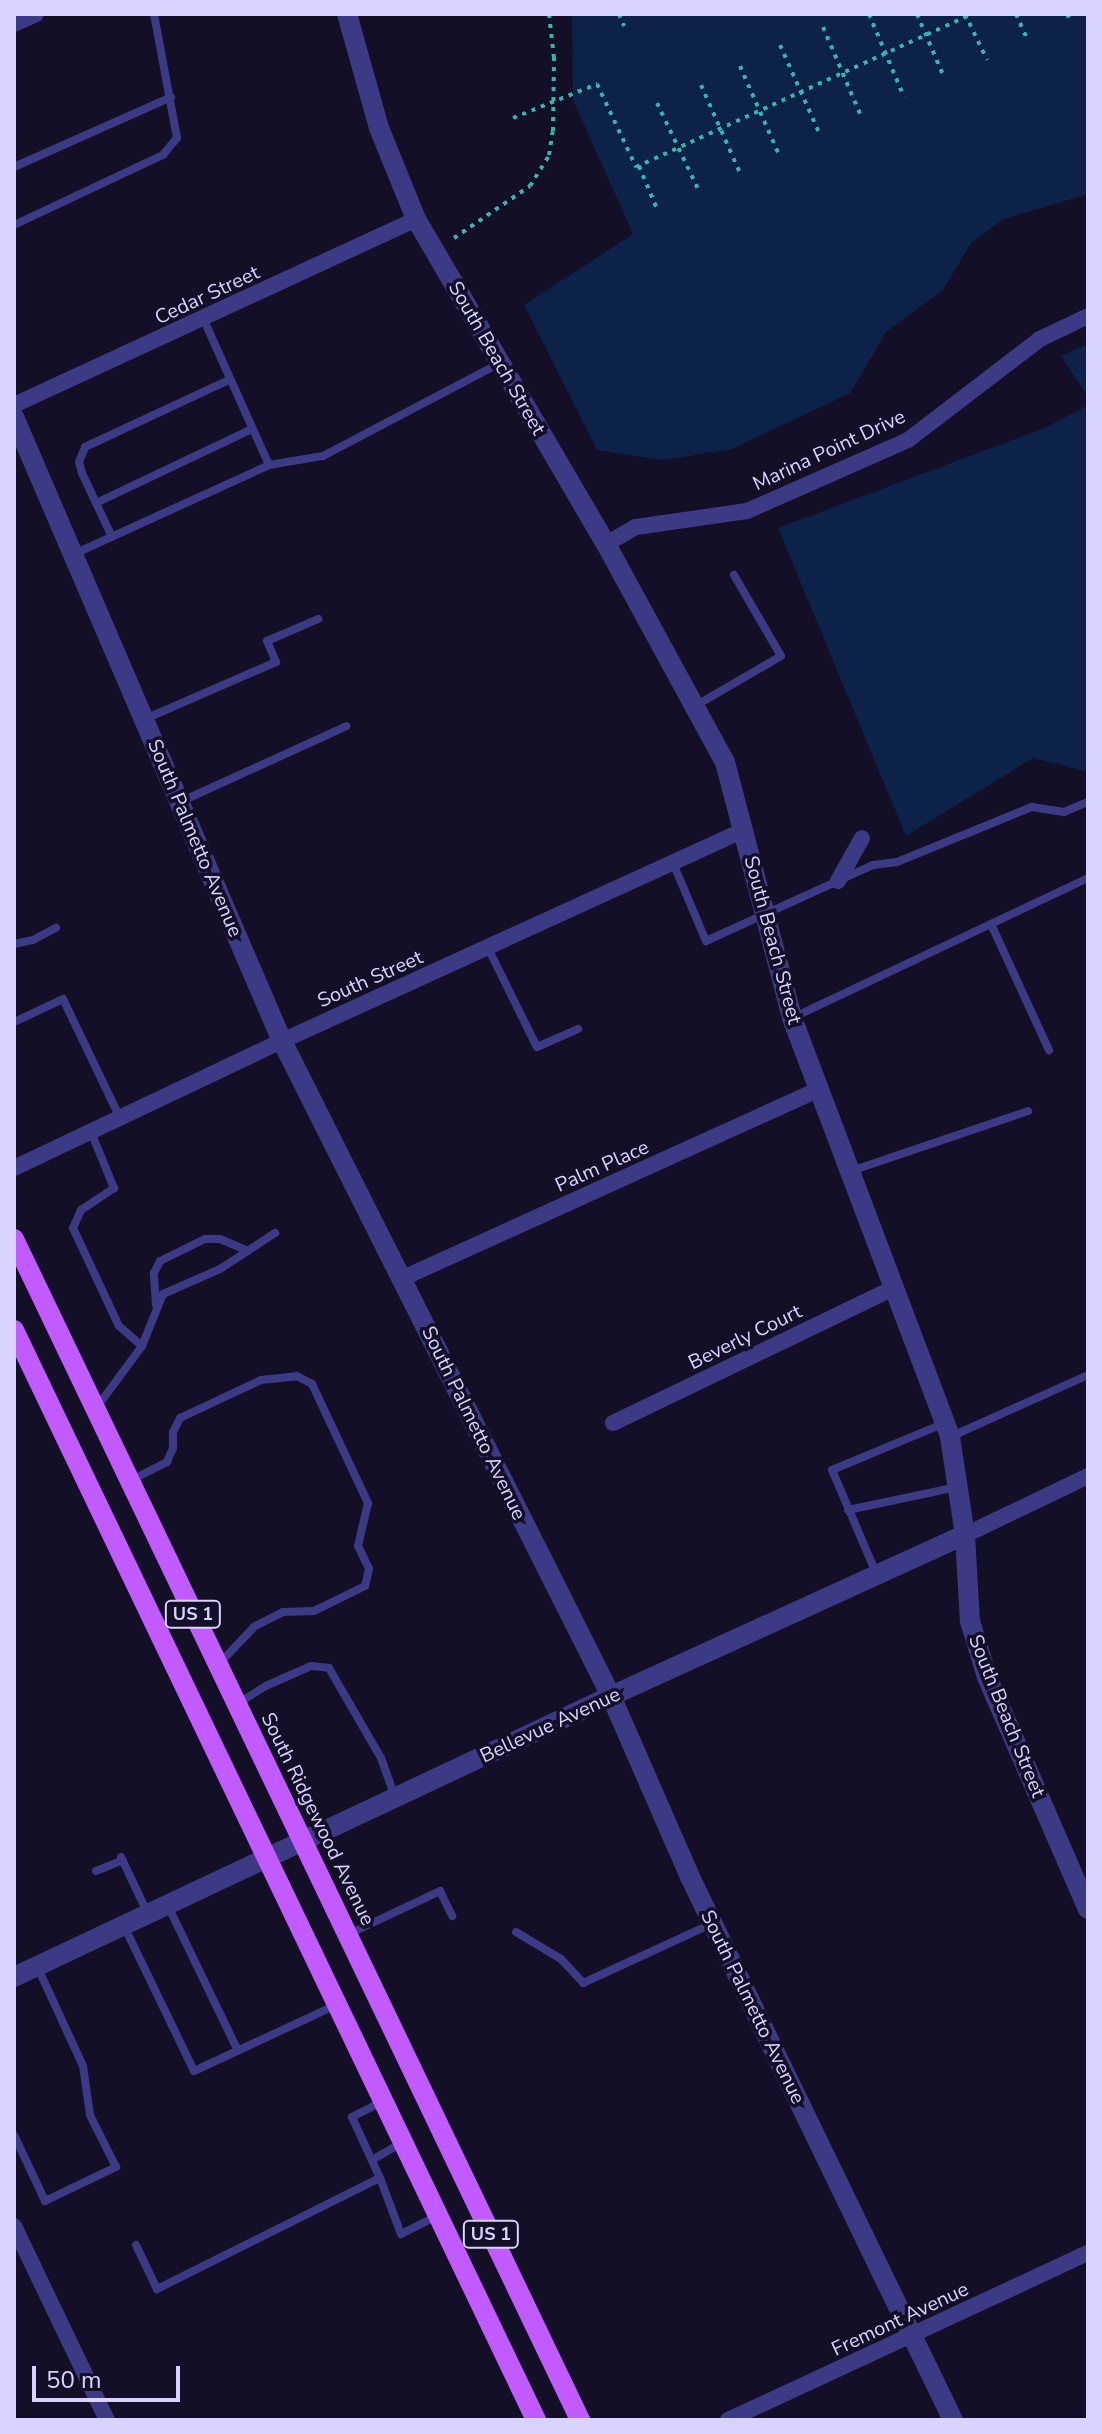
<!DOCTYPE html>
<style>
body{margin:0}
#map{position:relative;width:1102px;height:2434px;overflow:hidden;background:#130f26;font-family:"Nunito Sans",sans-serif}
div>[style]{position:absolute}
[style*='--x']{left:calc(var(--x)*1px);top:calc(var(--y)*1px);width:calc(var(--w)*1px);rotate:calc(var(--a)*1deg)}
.water>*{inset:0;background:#0c2248}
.path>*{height:4px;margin-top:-2px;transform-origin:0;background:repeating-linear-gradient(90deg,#2fb8b0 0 4px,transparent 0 10px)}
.service>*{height:8px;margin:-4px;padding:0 4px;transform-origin:4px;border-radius:4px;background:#3d3a85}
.minor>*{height:16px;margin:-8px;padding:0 8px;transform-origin:8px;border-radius:8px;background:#3d3a85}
.tertiary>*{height:20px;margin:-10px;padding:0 10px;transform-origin:10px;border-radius:10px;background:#3d3a85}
.primary>*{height:20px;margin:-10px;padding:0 10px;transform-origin:10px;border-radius:10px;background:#c25bff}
span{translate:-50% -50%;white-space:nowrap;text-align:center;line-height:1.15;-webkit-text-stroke:7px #130f26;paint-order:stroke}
.shield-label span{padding:2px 6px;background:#130f26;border:2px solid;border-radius:6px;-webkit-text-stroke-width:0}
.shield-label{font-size:18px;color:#d9d4ff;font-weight:700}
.street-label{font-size:20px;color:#d9d4ff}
.frame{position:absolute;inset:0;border:16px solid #d9d4ff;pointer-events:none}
.scale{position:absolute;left:32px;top:2366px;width:148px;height:36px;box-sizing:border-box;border:4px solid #d9d4ff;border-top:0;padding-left:10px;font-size:24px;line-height:28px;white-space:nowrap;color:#d9d4ff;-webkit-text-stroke:6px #130f26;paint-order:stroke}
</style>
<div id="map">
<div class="water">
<div style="clip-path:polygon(572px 14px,1088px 14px,1088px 194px,1004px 219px,971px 243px,943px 290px,887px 331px,850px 393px,732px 449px,663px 460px,597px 450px,524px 305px,633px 234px,573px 100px)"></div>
<div style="clip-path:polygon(1088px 344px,1088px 397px,1061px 356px)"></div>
<div style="clip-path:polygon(1088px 405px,1088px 772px,1033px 758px,906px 836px,778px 528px,1045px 428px)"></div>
</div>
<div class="path">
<div style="--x:619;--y:14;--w:13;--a:67"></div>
<div style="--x:869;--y:14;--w:90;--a:67.1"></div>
<div style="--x:917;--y:14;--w:69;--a:66.8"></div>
<div style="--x:965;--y:14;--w:51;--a:64.4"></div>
<div style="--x:1016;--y:14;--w:30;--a:66"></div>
<div style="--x:1067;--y:14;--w:9;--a:63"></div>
<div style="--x:823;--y:27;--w:97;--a:66.9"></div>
<div style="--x:780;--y:45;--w:98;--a:66"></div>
<div style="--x:740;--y:66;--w:97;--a:66.3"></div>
<div style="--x:701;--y:85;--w:96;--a:66.1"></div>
<div style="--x:657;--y:103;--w:98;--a:64.5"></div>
<div style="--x:513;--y:118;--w:91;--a:-22"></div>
<div style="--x:597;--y:84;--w:92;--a:64.8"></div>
<div style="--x:636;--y:167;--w:369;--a:-24.5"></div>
<div style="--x:639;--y:166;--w:47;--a:67.3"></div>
<div style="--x:454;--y:238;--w:92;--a:-34.4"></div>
<div style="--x:530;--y:186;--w:36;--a:-58"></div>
<div style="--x:549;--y:155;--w:24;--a:-81"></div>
<div style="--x:553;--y:131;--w:73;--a:-89.2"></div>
<div style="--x:554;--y:58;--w:44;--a:-96.5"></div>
</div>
<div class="service">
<div style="--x:14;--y:167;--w:172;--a:-24"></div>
<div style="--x:14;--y:225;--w:165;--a:-25.2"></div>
<div style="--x:163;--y:155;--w:22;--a:-51"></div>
<div style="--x:177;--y:138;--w:126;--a:-100.5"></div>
<div style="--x:203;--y:318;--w:161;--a:65.8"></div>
<div style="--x:96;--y:503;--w:173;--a:-25.4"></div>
<div style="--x:112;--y:537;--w:71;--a:-115.1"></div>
<div style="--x:82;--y:473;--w:11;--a:-105"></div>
<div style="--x:79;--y:462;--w:16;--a:-68"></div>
<div style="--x:85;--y:447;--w:159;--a:-25"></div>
<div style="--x:74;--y:554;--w:214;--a:-24.5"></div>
<div style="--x:269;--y:465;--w:55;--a:-9.5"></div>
<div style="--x:323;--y:456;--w:200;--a:-27.7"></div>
<div style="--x:695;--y:706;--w:99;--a:-30.2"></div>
<div style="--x:781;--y:656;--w:94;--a:-120.1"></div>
<div style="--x:145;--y:719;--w:143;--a:-23.5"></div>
<div style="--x:276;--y:662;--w:23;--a:-113"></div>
<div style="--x:267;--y:641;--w:56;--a:-23.3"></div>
<div style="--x:180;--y:802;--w:183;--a:-24.5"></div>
<div style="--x:673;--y:863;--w:85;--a:67.1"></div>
<div style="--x:706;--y:941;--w:183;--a:-24.5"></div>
<div style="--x:873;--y:865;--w:24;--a:-7"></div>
<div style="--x:897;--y:862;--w:146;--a:-22.2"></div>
<div style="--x:1032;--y:807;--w:32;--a:9"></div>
<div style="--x:1064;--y:812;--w:26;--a:-23"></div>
<div style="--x:991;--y:924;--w:139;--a:65.3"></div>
<div style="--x:14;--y:944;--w:19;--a:-12"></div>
<div style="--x:33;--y:940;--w:26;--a:-28"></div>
<div style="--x:488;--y:948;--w:110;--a:63.7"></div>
<div style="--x:537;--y:1047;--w:45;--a:-23.7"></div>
<div style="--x:792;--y:1018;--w:327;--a:-25.3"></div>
<div style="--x:14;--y:1022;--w:54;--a:-25.1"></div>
<div style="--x:63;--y:999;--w:132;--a:64.4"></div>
<div style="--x:91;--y:1132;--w:61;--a:67.7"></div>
<div style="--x:114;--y:1188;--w:40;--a:146"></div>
<div style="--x:81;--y:1210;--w:20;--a:114"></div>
<div style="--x:73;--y:1228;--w:108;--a:64.9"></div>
<div style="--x:119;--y:1326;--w:30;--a:41"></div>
<div style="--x:142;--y:1346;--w:56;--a:-68"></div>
<div style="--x:163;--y:1294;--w:62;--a:-23.7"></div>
<div style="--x:220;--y:1269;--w:66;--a:-33.2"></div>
<div style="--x:851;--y:1171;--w:187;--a:-18.7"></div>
<div style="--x:156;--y:1305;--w:32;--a:-94"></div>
<div style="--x:154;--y:1273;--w:13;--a:-63"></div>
<div style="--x:160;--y:1261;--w:50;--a:-26.1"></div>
<div style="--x:205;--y:1239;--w:15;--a:0"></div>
<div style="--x:220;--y:1239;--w:30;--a:23"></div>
<div style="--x:97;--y:1407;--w:76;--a:-53.6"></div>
<div style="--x:950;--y:1437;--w:151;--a:-24.2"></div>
<div style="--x:130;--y:1481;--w:42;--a:-27.2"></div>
<div style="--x:167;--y:1462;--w:15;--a:-67"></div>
<div style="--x:173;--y:1448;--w:16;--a:-90"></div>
<div style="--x:173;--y:1432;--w:16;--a:-63"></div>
<div style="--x:180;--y:1418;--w:89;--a:-25.1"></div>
<div style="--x:261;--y:1380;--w:36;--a:-6"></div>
<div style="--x:297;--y:1376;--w:17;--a:28"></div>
<div style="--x:312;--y:1384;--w:132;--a:64.8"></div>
<div style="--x:368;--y:1503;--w:44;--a:103.1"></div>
<div style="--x:358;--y:1546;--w:25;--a:64"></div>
<div style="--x:369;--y:1569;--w:17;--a:103"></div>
<div style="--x:365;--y:1586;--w:57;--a:153.9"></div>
<div style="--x:314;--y:1611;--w:31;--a:178"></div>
<div style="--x:283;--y:1612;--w:33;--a:153"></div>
<div style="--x:254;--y:1627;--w:52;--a:133.5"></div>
<div style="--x:848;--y:1510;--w:111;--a:-11.9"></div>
<div style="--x:876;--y:1573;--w:112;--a:-113.1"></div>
<div style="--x:832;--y:1470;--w:122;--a:-22.6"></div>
<div style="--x:237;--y:1704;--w:36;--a:-32"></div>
<div style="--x:268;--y:1685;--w:47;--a:-23.8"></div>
<div style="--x:311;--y:1666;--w:18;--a:6"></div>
<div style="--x:329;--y:1668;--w:104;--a:60"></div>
<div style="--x:381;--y:1758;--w:41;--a:70.3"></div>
<div style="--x:121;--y:1857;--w:63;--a:64.7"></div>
<div style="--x:96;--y:1871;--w:29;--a:-22"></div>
<div style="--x:168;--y:1906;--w:161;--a:64.2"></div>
<div style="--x:124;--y:1926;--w:161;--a:64.2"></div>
<div style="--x:194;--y:2071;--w:157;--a:-24.9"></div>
<div style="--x:516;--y:1932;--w:52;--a:31"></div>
<div style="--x:561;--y:1959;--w:33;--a:47"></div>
<div style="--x:583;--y:1983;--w:141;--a:-24.7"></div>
<div style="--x:349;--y:1934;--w:101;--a:-25.3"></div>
<div style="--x:440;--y:1891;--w:28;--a:64"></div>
<div style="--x:14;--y:2135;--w:73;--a:64.8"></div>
<div style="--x:45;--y:2201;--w:79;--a:-25.6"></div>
<div style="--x:116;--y:2167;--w:58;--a:-116.6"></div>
<div style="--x:90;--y:2115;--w:49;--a:-98.1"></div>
<div style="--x:83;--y:2066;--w:108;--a:-114.7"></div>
<div style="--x:372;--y:2160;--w:34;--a:-30"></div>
<div style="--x:380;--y:2178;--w:67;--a:-114.7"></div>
<div style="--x:352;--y:2117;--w:35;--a:-27"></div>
<div style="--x:136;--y:2245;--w:49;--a:64.5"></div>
<div style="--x:157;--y:2289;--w:249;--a:-26.5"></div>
<div style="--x:380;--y:2178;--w:60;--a:69.4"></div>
<div style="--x:401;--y:2234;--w:40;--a:-26.6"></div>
</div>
<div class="minor">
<div style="--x:14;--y:24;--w:24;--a:-24"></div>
<div style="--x:14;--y:405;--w:443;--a:-24.8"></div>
<div style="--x:606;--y:544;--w:34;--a:-30"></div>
<div style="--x:636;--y:527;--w:112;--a:-8.2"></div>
<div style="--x:747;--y:511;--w:176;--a:-23.8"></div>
<div style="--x:908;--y:440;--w:166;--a:-37.4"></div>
<div style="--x:1040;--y:339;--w:53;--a:-25.6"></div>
<div style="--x:838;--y:881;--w:49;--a:-60.8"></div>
<div style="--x:14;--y:1168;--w:297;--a:-25.4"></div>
<div style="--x:282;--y:1041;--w:508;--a:-24.55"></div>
<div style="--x:403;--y:1278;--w:456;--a:-24.4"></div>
<div style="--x:613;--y:1423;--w:312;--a:-25.7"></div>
<div style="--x:965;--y:1535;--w:136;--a:-25.6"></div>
<div style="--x:14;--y:2226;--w:215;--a:64.4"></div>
<div style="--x:728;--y:2420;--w:397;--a:-24.9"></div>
</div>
<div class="tertiary">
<div style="--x:347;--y:14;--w:118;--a:74.3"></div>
<div style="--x:379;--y:128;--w:98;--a:67.9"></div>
<div style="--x:416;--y:219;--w:376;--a:59.7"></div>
<div style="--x:606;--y:544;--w:248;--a:61.4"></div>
<div style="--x:725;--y:762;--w:265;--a:75.3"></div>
<div style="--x:792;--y:1018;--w:448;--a:69.3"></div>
<div style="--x:950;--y:1437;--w:99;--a:81.3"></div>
<div style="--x:965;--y:1535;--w:86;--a:86.7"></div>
<div style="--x:970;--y:1621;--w:59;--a:73.1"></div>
<div style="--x:987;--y:1677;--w:253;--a:66.5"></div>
<div style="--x:14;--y:417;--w:679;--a:66.76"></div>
<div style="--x:282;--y:1041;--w:733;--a:63.33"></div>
<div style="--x:611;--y:1696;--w:197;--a:66.4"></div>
<div style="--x:690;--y:1877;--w:603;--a:64.16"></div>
<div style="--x:14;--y:1977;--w:660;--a:-25.21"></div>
<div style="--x:611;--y:1696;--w:389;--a:-24.5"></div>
</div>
<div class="primary">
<div style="--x:14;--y:1239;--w:1310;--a:64.39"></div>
<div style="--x:14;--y:1330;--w:1209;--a:64.41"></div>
</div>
<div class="shield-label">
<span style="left:193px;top:1614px">US 1</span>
<span style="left:491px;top:2234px">US 1</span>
</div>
<div class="street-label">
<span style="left:207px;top:295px;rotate:-25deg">Cedar Street</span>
<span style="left:497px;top:358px;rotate:60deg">South Beach Street</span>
<span style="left:829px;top:450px;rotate:-25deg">Marina Point Drive</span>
<span style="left:195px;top:838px;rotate:67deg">South Palmetto Avenue</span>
<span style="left:773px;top:940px;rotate:75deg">South Beach Street</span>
<span style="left:370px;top:979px;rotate:-24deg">South Street</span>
<span style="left:602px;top:1166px;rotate:-24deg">Palm Place</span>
<span style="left:745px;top:1337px;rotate:-26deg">Beverly Court</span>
<span style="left:474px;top:1423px;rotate:64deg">South Palmetto Avenue</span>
<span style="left:1007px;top:1716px;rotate:68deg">South Beach Street</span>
<span style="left:550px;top:1725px;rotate:-25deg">Bellevue Avenue</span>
<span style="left:318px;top:1819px;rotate:64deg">South Ridgewood Avenue</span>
<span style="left:753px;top:2007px;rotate:64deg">South Palmetto Avenue</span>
<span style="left:900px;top:2319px;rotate:-25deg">Fremont Avenue</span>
</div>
<div class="frame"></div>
<div class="scale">50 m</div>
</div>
